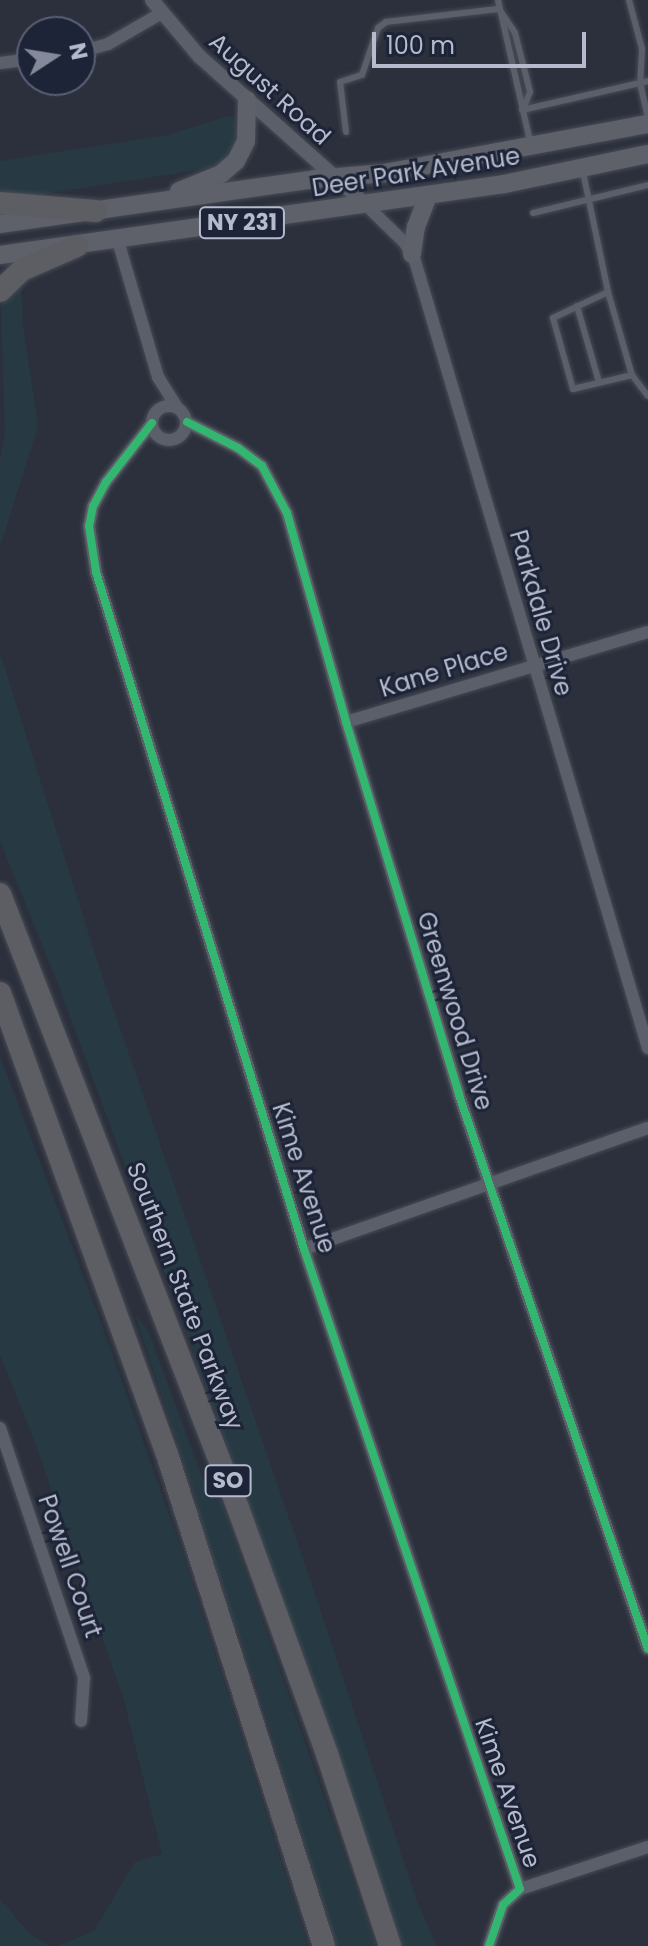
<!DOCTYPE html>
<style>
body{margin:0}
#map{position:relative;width:648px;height:1946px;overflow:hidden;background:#2b303c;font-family:Poppins,sans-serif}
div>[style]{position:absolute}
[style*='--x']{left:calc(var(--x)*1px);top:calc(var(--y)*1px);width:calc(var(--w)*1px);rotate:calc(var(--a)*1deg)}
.green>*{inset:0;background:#273a43}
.roads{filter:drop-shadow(0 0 2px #474b55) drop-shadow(0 0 2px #474b55)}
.service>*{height:6px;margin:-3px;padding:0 3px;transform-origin:3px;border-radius:3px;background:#5b5f69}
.minor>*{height:12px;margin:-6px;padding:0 6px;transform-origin:6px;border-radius:6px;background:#5b5f69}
.minor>.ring{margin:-6px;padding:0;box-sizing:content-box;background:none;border:12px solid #5b5f69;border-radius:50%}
.tertiary>*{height:14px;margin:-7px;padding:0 7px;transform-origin:7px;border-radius:7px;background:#5b5f69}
.primary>*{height:18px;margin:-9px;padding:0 9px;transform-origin:9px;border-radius:9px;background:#5e616a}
.motorway>*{height:22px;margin:-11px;padding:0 11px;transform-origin:11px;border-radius:11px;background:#5c5e63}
.cycleway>*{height:8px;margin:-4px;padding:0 4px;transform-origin:4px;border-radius:4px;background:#33b770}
span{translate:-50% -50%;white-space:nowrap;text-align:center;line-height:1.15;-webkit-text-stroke:6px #1d2438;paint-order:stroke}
.shield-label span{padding:2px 6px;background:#1d2438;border:2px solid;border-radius:6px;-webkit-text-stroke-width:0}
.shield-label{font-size:22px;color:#b5bbcc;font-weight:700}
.street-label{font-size:24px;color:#b5bbcc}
.north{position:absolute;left:16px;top:16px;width:80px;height:80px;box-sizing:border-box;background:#1d2438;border:2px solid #5a6073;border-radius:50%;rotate:78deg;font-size:22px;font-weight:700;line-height:32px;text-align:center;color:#b5bbcc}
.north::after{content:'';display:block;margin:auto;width:28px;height:36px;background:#858a9a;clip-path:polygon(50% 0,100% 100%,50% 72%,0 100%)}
.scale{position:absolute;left:372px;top:32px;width:214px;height:36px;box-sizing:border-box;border:4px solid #b5bbcc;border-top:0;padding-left:10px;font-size:24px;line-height:28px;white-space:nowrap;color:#b5bbcc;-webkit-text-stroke:6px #1d2438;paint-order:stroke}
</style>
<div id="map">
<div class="green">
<div style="clip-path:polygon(228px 116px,235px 117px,237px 148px,217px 167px,37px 195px,0 192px,0 161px,168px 135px)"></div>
<div style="clip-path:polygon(21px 280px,23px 326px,38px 426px,0 547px,0 460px,5px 432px,1px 307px,6px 290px)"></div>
<div style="clip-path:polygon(0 653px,103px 979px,314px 1591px,417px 1902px,437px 1946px,401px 1946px,240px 1479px,59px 986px,0 841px)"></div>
<div style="clip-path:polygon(0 1057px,100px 1320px,181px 1548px,308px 1946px,58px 1946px,94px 1931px,135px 1862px,162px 1854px,124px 1700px,36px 1445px,0 1355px)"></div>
<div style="clip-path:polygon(135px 1314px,148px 1331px,203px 1480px,212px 1476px,376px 1946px,336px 1946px,259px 1693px,197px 1514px,197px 1502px)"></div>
<div style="clip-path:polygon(0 1899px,30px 1934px,49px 1946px,0 1946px)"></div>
</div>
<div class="roads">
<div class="service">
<div style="--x:498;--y:0;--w:149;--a:77.2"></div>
<div style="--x:629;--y:0;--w:51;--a:75.1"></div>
<div style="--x:642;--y:49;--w:34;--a:93"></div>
<div style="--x:640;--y:83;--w:8;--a:-14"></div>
<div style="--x:501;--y:12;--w:25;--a:56"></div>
<div style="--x:515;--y:33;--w:61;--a:75.7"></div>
<div style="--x:530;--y:92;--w:18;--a:112"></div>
<div style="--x:522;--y:110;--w:121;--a:-12.9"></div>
<div style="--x:640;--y:83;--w:36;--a:77"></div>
<div style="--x:346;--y:132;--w:50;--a:-96.8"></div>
<div style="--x:340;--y:82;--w:23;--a:-18"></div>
<div style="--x:362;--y:75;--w:50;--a:-71.2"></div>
<div style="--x:378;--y:28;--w:10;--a:-37"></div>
<div style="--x:386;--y:22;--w:114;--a:-6.6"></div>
<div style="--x:583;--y:172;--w:123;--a:78.2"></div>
<div style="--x:608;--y:292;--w:86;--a:73.9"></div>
<div style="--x:632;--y:375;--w:26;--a:53"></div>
<div style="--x:533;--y:213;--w:118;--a:-13.7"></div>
<div style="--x:608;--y:292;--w:61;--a:154.7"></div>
<div style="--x:553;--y:318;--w:74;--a:74.3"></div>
<div style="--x:573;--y:389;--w:61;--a:-13.3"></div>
<div style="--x:577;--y:306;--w:79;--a:73.9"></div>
</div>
<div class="minor">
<div style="--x:80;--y:52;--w:29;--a:-16"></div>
<div style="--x:108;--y:44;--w:60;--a:-30"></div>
<div style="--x:0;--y:63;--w:32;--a:-7"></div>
<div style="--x:366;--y:205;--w:54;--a:44.3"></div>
<div style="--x:405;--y:243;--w:21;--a:61"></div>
<div style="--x:415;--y:261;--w:821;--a:73.51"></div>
<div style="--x:118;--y:241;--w:142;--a:73.6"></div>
<div style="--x:158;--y:377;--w:36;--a:58"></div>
<div class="ring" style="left:152px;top:406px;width:22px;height:22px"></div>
<div style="--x:187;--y:422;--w:57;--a:27"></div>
<div style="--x:238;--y:448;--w:30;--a:37"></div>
<div style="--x:262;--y:466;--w:53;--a:62"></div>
<div style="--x:287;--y:513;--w:217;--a:74.2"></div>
<div style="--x:346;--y:722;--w:390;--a:73.1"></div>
<div style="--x:459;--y:1095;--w:585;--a:71.16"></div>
<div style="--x:152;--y:423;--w:75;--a:127.9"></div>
<div style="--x:106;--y:482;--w:27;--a:118"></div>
<div style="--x:93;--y:506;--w:20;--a:101"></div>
<div style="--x:89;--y:526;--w:47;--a:81.3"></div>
<div style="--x:96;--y:572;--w:708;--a:72.92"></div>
<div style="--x:304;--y:1249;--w:675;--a:71.35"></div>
<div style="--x:520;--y:1889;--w:23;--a:137"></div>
<div style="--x:503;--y:1905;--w:43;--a:108.9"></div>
<div style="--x:346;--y:722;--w:315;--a:-16.6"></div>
<div style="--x:304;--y:1249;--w:365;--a:-19.4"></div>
<div style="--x:0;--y:1428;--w:264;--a:71.4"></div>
<div style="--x:84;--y:1678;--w:43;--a:94"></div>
<div style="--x:520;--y:1889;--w:135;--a:-18.2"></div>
</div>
<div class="tertiary">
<div style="--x:152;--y:0;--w:73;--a:50"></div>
<div style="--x:199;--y:56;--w:224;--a:41.7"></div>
</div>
<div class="primary">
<div style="--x:179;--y:191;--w:45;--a:-22"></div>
<div style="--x:221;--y:174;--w:20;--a:-41"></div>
<div style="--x:236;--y:161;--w:22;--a:-63"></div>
<div style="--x:246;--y:141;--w:41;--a:-88.6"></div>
<div style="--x:0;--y:224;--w:318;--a:-8.1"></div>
<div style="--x:315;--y:179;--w:70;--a:-4.9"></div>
<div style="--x:385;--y:173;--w:268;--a:-10.6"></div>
<div style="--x:412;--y:254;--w:27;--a:-82"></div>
<div style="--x:416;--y:227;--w:33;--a:-69"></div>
<div style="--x:0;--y:255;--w:509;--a:-8.02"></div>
<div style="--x:504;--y:184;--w:147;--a:-11.8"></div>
</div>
<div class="motorway">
<div style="--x:0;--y:203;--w:96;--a:4.8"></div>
<div style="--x:0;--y:291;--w:30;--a:-44"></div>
<div style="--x:22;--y:270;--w:60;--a:-23.6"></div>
<div style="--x:0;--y:894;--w:659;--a:68.81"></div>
<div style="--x:238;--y:1508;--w:262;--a:70.1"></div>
<div style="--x:327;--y:1754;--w:202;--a:71.8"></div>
<div style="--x:0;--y:993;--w:490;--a:70.1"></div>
<div style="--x:167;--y:1454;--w:516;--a:72.3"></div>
</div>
</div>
<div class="cycleway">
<div style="--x:187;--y:422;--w:57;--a:27"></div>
<div style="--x:238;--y:448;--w:30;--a:37"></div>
<div style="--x:262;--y:466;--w:53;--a:62"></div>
<div style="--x:287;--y:513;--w:217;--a:74.2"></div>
<div style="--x:346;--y:722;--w:390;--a:73.1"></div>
<div style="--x:459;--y:1095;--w:585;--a:71.16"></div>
<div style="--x:152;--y:423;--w:75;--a:127.9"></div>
<div style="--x:106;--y:482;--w:27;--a:118"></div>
<div style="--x:93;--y:506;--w:20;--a:101"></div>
<div style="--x:89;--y:526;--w:47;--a:81.3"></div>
<div style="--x:96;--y:572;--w:708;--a:72.92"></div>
<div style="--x:304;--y:1249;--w:675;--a:71.35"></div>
<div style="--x:520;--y:1889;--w:23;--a:137"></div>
<div style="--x:503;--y:1905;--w:43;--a:108.9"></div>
</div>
<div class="shield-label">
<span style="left:242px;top:223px">NY 231</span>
<span style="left:228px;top:1481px">SO</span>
</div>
<div class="street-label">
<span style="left:270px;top:89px;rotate:42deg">August Road</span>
<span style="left:416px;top:172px;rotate:-9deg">Deer Park Avenue</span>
<span style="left:541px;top:613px;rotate:74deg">Parkdale Drive</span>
<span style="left:444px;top:670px;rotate:-17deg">Kane Place</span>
<span style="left:455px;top:1011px;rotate:73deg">Greenwood Drive</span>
<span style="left:304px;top:1178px;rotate:72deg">Kime Avenue</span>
<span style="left:185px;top:1296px;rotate:69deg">Southern State Parkway</span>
<span style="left:70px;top:1566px;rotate:71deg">Powell Court</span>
<span style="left:508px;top:1793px;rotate:71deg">Kime Avenue</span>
</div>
<div class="north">N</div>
<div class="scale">100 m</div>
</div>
